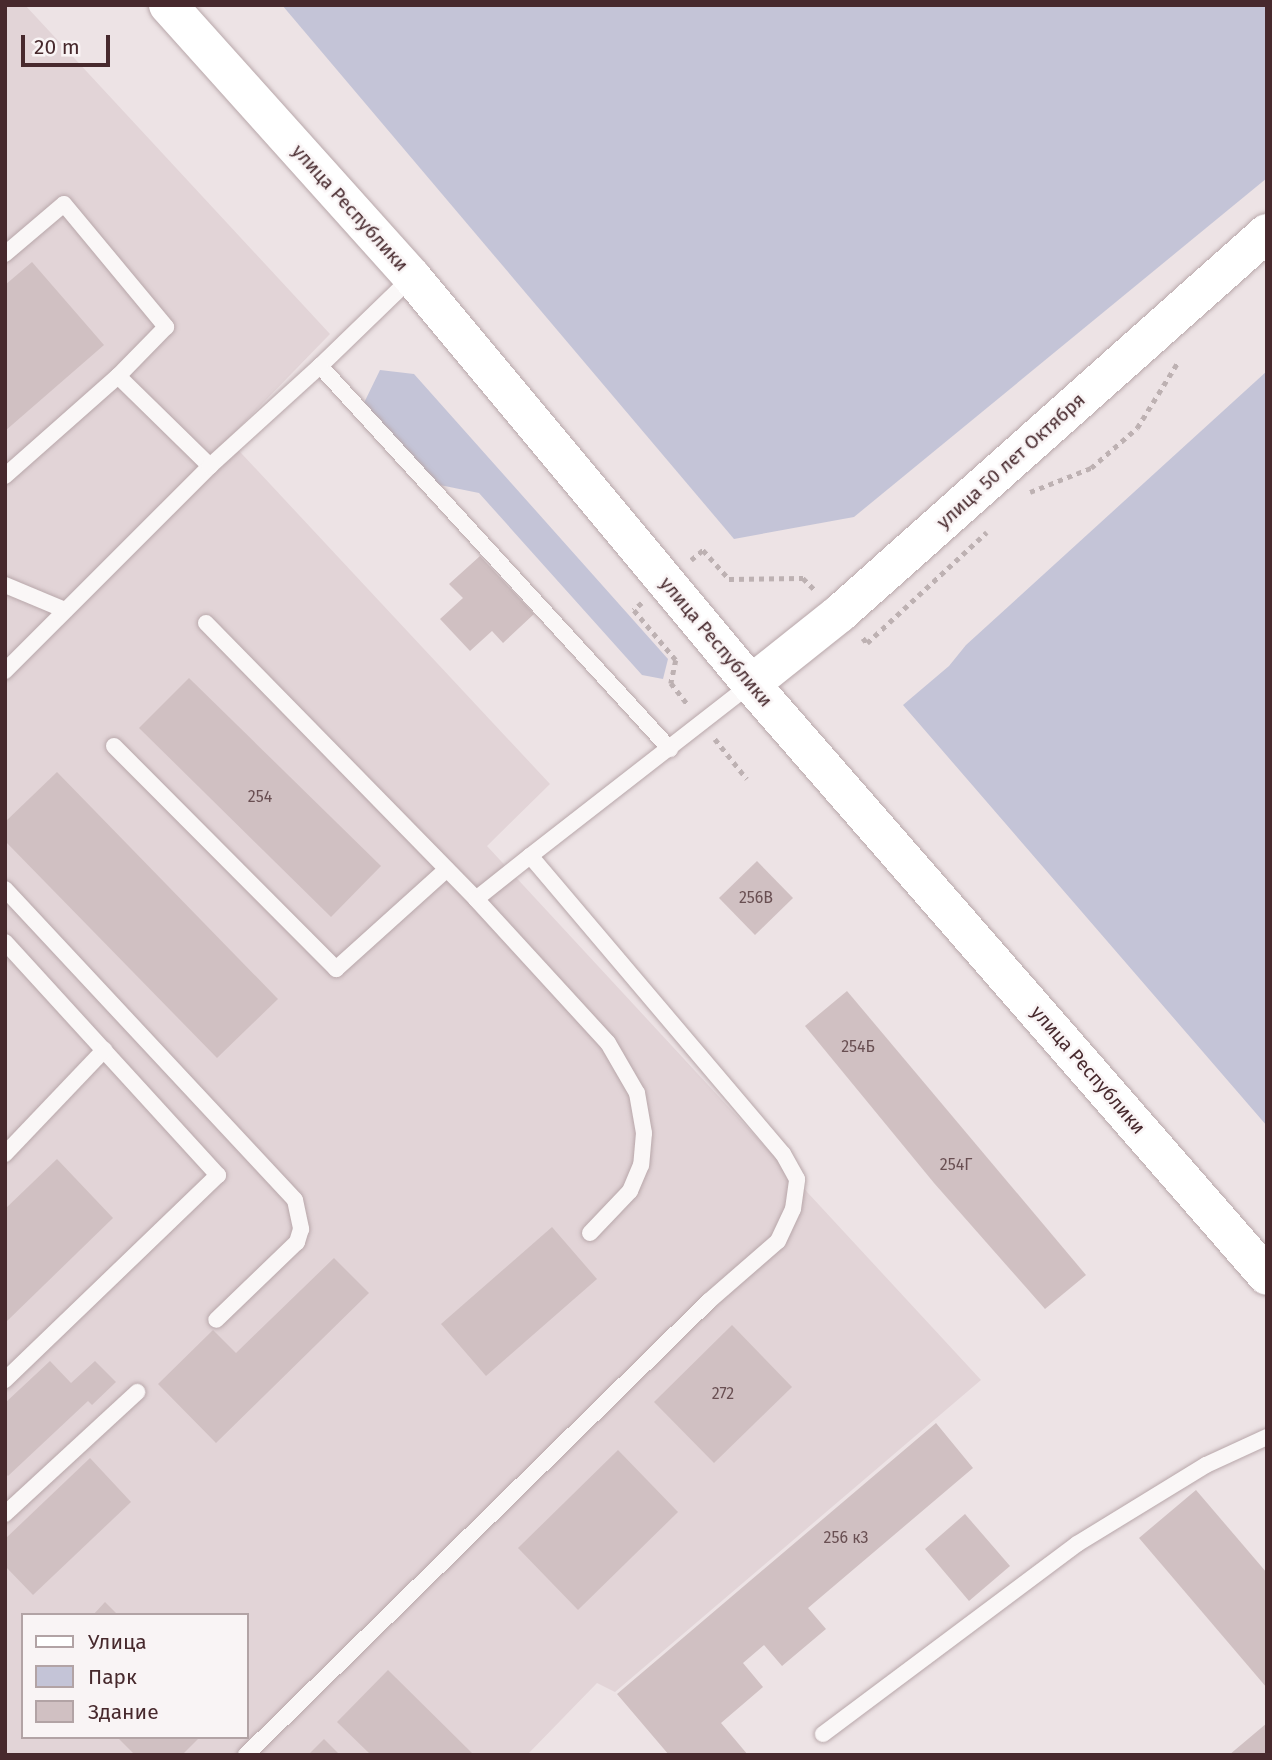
<!DOCTYPE html>
<meta charset="utf-8">
<style>
body{margin:0}
#map{position:relative;width:1272px;height:1760px;overflow:hidden;background:#ede3e5;font-family:"Fira Sans",sans-serif}
div>[style]{position:absolute}
[style*='--x']{left:calc(var(--x)*1px);top:calc(var(--y)*1px);width:calc(var(--w)*1px);rotate:calc(var(--a)*1deg)}
.built>*{inset:0;background:#e2d4d7}
.green>*{inset:0;background:#c4c4d7}
.building>*{inset:0;background:#d0c0c2}
.path>*{height:4.5px;margin-top:-2.25px;transform-origin:0;background:repeating-linear-gradient(90deg,#bdb1b2 0 5px,transparent 0 10px)}
.roads{filter:drop-shadow(0 0 2px #b8a7aa) drop-shadow(0 0 2px #b8a7aa)}
.service>*{height:16px;margin:-8px;padding:0 8px;transform-origin:8px;border-radius:8px;background:#faf7f7}
.secondary>*{height:38px;margin:-19px;padding:0 19px;transform-origin:19px;border-radius:19px;background:#fff}
.primary>*{height:38px;margin:-19px;padding:0 19px;transform-origin:19px;border-radius:19px;background:#fff}
span{translate:-50% -50%;white-space:nowrap;text-align:center;line-height:1.15;-webkit-text-stroke:5px #f9f4f5;paint-order:stroke}
.number-label{font-size:16px;color:#694f52}
.number-label span{-webkit-text-stroke-width:0}
.street-label{font-size:19px;color:#47292d}
.frame{position:absolute;inset:0;border:7px solid #47292d;pointer-events:none}
.legend{position:absolute;left:21px;top:1613px;width:228px;height:126px;box-sizing:border-box;background:#f9f4f5;border:2px solid #b2a3a5;margin:0;padding:9px 12px;list-style:none;font-size:21px;color:#47292d}
.legend li{display:flex;align-items:center;gap:14px;height:35px}
.legend b{width:35px;border:2px solid #b2a3a5}
.scale{position:absolute;left:21px;top:35px;width:89px;height:32px;box-sizing:border-box;border:4px solid #47292d;border-top:0;padding-left:9px;font-size:21px;line-height:24px;white-space:nowrap;color:#47292d;-webkit-text-stroke:5px #f9f4f5;paint-order:stroke}
</style>
<div id="map">
<div class="built">
<div style="clip-path:polygon(evenodd,5px 5px,25px 5px,330px 334px,228px 439px,550px 784px,487px 846px,981px 1380px,615px 1692px,597px 1683px,527px 1755px,5px 1755px,5px 5px,23px 1615px,247px 1615px,247px 1737px,23px 1737px,23px 1615px)"></div>
</div>
<div class="green">
<div style="clip-path:polygon(282px 5px,1267px 5px,1267px 178px,854px 517px,734px 539px)"></div>
<div style="clip-path:polygon(380px 370px,414px 374px,668px 659px,663px 679px,642px 675px,479px 493px,430px 483px,362px 407px)"></div>
<div style="clip-path:polygon(1267px 371px,1267px 1126px,903px 705px,949px 666px,966px 645px)"></div>
</div>
<div class="building">
<div style="clip-path:polygon(32px 262px,104px 345px,5px 431px,5px 285px)"></div>
<div style="clip-path:polygon(480px 556px,534px 614px,503px 643px,492px 631px,470px 651px,440px 619px,463px 598px,449px 584px)"></div>
<div style="clip-path:polygon(189px 678px,381px 866px,331px 917px,139px 728px)"></div>
<div style="clip-path:polygon(57px 772px,278px 999px,217px 1058px,5px 841px,5px 822px)"></div>
<div style="clip-path:polygon(757px 861px,793px 898px,755px 935px,719px 898px)"></div>
<div style="clip-path:polygon(847px 991px,1086px 1275px,1045px 1309px,934px 1183px,805px 1026px)"></div>
<div style="clip-path:polygon(57px 1159px,113px 1218px,5px 1323px,5px 1209px)"></div>
<div style="clip-path:polygon(552px 1227px,597px 1279px,486px 1376px,441px 1324px)"></div>
<div style="clip-path:polygon(334px 1258px,369px 1293px,216px 1443px,158px 1384px,213px 1330px,236px 1353px)"></div>
<div style="clip-path:polygon(732px 1325px,792px 1387px,714px 1463px,654px 1402px)"></div>
<div style="clip-path:polygon(50px 1361px,71px 1383px,95px 1361px,116px 1382px,92px 1405px,88px 1401px,8px 1476px,5px 1473px,5px 1403px)"></div>
<div style="clip-path:polygon(936px 1423px,973px 1468px,808px 1608px,826px 1629px,782px 1666px,764px 1645px,743px 1663px,763px 1687px,721px 1723px,748px 1755px,669px 1755px,617px 1694px)"></div>
<div style="clip-path:polygon(618px 1450px,678px 1512px,578px 1610px,518px 1548px)"></div>
<div style="clip-path:polygon(90px 1458px,131px 1502px,33px 1595px,5px 1566px,5px 1539px)"></div>
<div style="clip-path:polygon(1196px 1490px,1267px 1573px,1267px 1688px,1139px 1538px)"></div>
<div style="clip-path:polygon(965px 1514px,1010px 1566px,969px 1601px,925px 1549px)"></div>
<div style="clip-path:polygon(105px 1602px,118px 1615px,93px 1615px)"></div>
<div style="clip-path:polygon(388px 1670px,474px 1755px,371px 1755px,337px 1722px)"></div>
<div style="clip-path:polygon(1267px 1723px,1267px 1755px,1229px 1755px)"></div>
<div style="clip-path:polygon(117px 1737px,200px 1737px,182px 1755px,135px 1755px)"></div>
<div style="clip-path:polygon(324px 1739px,340px 1755px,308px 1755px)"></div>
</div>
<div class="path">
<div style="--x:1030;--y:492;--w:66;--a:-21.5"></div>
<div style="--x:1091;--y:468;--w:61;--a:-41"></div>
<div style="--x:1137;--y:428;--w:78;--a:-58.2"></div>
<div style="--x:691;--y:560;--w:16;--a:-40"></div>
<div style="--x:703;--y:550;--w:39;--a:48"></div>
<div style="--x:729;--y:579;--w:74;--a:-0.8"></div>
<div style="--x:803;--y:578;--w:17;--a:45"></div>
<div style="--x:642;--y:603;--w:11;--a:139"></div>
<div style="--x:634;--y:610;--w:65;--a:50"></div>
<div style="--x:676;--y:660;--w:24;--a:102"></div>
<div style="--x:671;--y:683;--w:28;--a:52"></div>
<div style="--x:863;--y:638;--w:6;--a:51"></div>
<div style="--x:867;--y:643;--w:163;--a:-42.8"></div>
<div style="--x:715;--y:739;--w:51;--a:51.3"></div>
</div>
<div class="roads">
<div class="service">
<div style="--x:5;--y:254;--w:77;--a:-40.3"></div>
<div style="--x:64;--y:204;--w:160;--a:50.3"></div>
<div style="--x:166;--y:327;--w:69;--a:134.4"></div>
<div style="--x:118;--y:376;--w:151;--a:138.5"></div>
<div style="--x:412;--y:277;--w:128;--a:135.9"></div>
<div style="--x:320;--y:366;--w:519;--a:47.58"></div>
<div style="--x:118;--y:376;--w:129;--a:44.4"></div>
<div style="--x:5;--y:585;--w:65;--a:22.6"></div>
<div style="--x:206;--y:623;--w:386;--a:45.6"></div>
<div style="--x:476;--y:899;--w:69;--a:-38.5"></div>
<div style="--x:5;--y:671;--w:290;--a:-45"></div>
<div style="--x:210;--y:466;--w:149;--a:-42.3"></div>
<div style="--x:114;--y:746;--w:315;--a:45.1"></div>
<div style="--x:336;--y:969;--w:149;--a:-42"></div>
<div style="--x:5;--y:889;--w:425;--a:47"></div>
<div style="--x:295;--y:1200;--w:30;--a:78"></div>
<div style="--x:301;--y:1229;--w:14;--a:107"></div>
<div style="--x:297;--y:1242;--w:112;--a:136.1"></div>
<div style="--x:476;--y:899;--w:195;--a:47.5"></div>
<div style="--x:608;--y:1043;--w:58;--a:59.9"></div>
<div style="--x:637;--y:1093;--w:41;--a:80.1"></div>
<div style="--x:644;--y:1133;--w:32;--a:95"></div>
<div style="--x:641;--y:1165;--w:28;--a:113"></div>
<div style="--x:630;--y:1191;--w:58;--a:133.6"></div>
<div style="--x:5;--y:942;--w:316;--a:47.6"></div>
<div style="--x:218;--y:1175;--w:296;--a:136.1"></div>
<div style="--x:5;--y:1154;--w:144;--a:-46.4"></div>
<div style="--x:5;--y:1514;--w:180;--a:-42.7"></div>
<div style="--x:823;--y:1734;--w:317;--a:-36.8"></div>
<div style="--x:1077;--y:1544;--w:151;--a:-31.5"></div>
<div style="--x:1206;--y:1465;--w:67;--a:-24.7"></div>
<div style="--x:246;--y:1755;--w:648;--a:-44.44"></div>
<div style="--x:709;--y:1301;--w:91;--a:-41"></div>
<div style="--x:778;--y:1241;--w:35;--a:-65"></div>
<div style="--x:793;--y:1209;--w:30;--a:-82"></div>
<div style="--x:797;--y:1179;--w:29;--a:-119"></div>
<div style="--x:783;--y:1154;--w:391;--a:-130.3"></div>
<div style="--x:530;--y:856;--w:280;--a:-37.9"></div>
</div>
<div class="secondary">
<div style="--x:751;--y:684;--w:112;--a:-38.5"></div>
<div style="--x:839;--y:614;--w:573;--a:-41.68"></div>
</div>
<div class="primary">
<div style="--x:168;--y:5;--w:365;--a:48.1"></div>
<div style="--x:412;--y:277;--w:530;--a:50.21"></div>
<div style="--x:751;--y:684;--w:785;--a:48.92"></div>
</div>
</div>
<div class="number-label">
<span style="left:260px;top:797px">254</span>
<span style="left:756px;top:898px">256В</span>
<span style="left:858px;top:1047px">254Б</span>
<span style="left:956px;top:1165px">254Г</span>
<span style="left:723px;top:1394px">272</span>
<span style="left:846px;top:1538px">256 к3</span>
</div>
<div class="street-label">
<span style="left:350px;top:208px;rotate:48deg">улица Республики</span>
<span style="left:1011px;top:461px;rotate:-42deg">улица 50 лет Октября</span>
<span style="left:716px;top:642px;rotate:50deg">улица Республики</span>
<span style="left:1088px;top:1070px;rotate:49deg">улица Республики</span>
</div>
<div class="frame"></div>
<ul class="legend">
<li><b style="height:9px;background:#fff"></b>Улица</li>
<li><b style="height:19px;background:#c4c4d7"></b>Парк</li>
<li><b style="height:19px;background:#d0c0c2"></b>Здание</li>
</ul>
<div class="scale">20 m</div>
</div>
